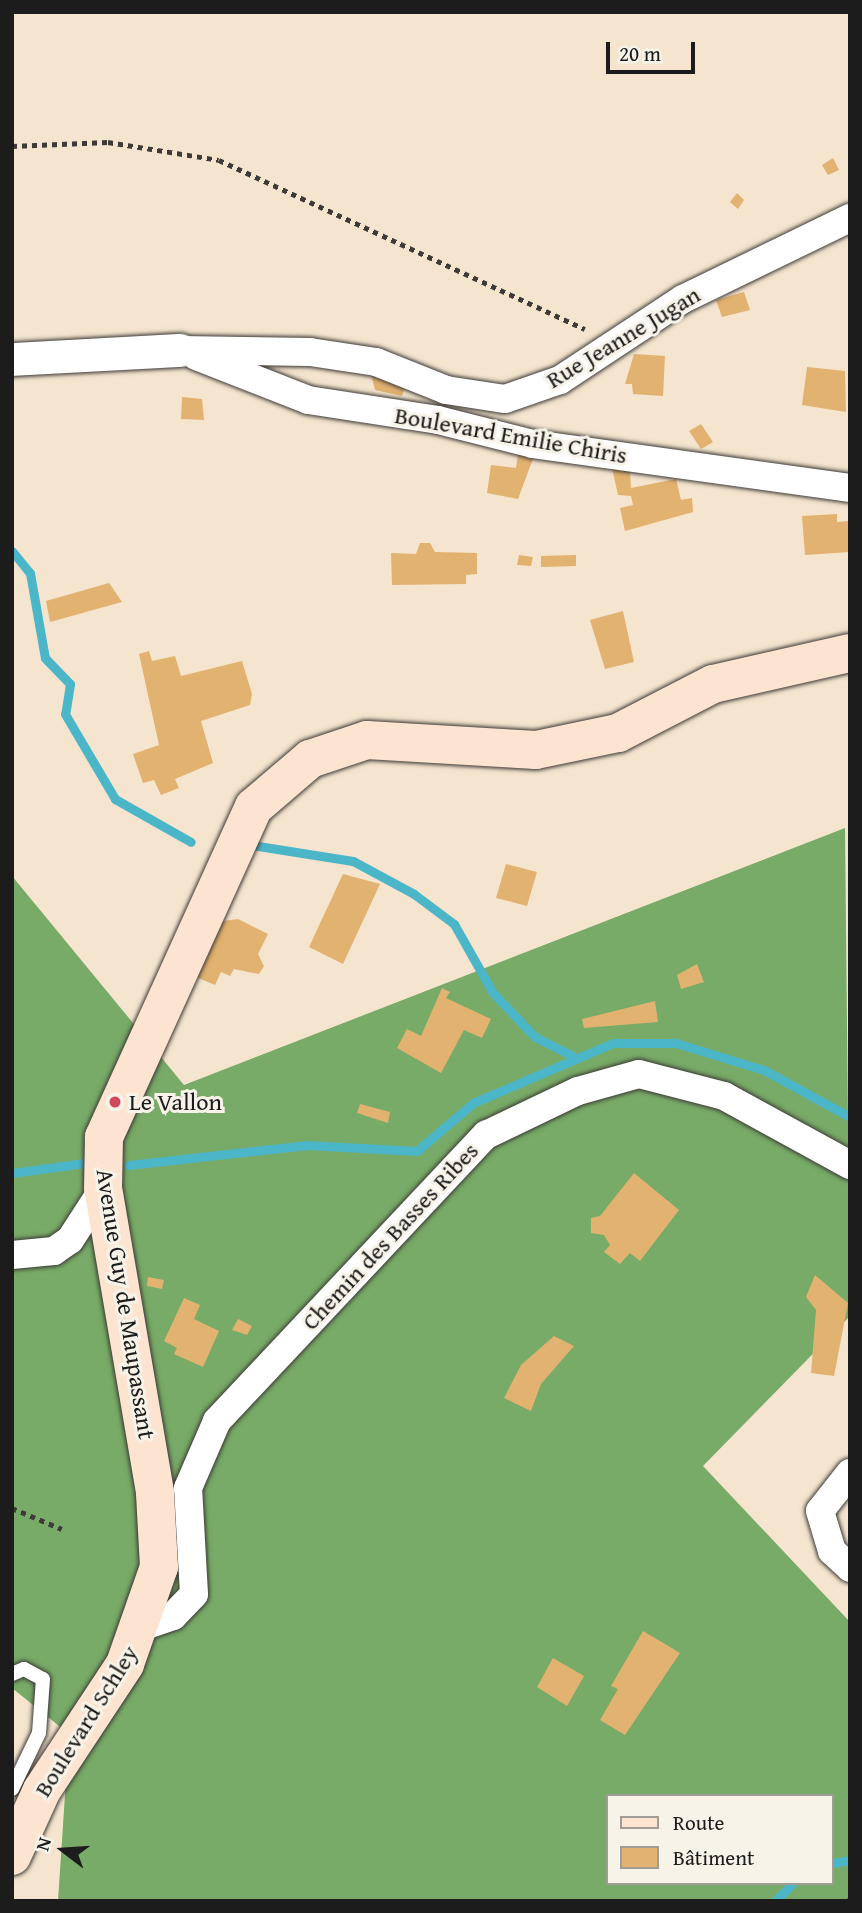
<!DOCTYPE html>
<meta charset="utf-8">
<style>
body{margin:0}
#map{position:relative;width:862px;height:1913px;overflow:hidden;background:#f5e5cf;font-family:"Gentium Book Plus",serif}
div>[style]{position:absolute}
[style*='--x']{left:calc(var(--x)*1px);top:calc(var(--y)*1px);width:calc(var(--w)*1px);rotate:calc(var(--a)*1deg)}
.forest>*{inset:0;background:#78ab67}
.stream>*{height:9px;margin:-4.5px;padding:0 4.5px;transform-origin:4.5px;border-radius:4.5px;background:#4cb6c9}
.building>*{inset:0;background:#e2b270}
.path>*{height:4.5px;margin-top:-2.25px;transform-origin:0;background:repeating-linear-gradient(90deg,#3d3a37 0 5px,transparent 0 10px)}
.roads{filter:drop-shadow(0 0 2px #3d3a37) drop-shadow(0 0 2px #3d3a37)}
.service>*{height:14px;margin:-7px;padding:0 7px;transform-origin:7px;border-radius:7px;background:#fff}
.minor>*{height:28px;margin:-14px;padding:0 14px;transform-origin:14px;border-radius:14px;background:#fff}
.tertiary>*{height:33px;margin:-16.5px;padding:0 16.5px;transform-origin:16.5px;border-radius:16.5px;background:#fff}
.secondary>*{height:38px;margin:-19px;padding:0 19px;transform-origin:19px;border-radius:19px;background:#fde4d1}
.dots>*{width:19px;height:19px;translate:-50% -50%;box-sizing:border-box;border:4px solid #f7f3e8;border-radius:50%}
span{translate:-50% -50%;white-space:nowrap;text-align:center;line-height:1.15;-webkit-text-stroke:6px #f7f3e8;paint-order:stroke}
.street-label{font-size:24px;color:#1c1c1c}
.poi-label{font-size:24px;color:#1c1c1c}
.left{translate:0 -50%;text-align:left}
.frame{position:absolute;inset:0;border:14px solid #1c1c1c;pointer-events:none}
.legend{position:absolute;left:606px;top:1794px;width:228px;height:91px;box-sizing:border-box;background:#f7f3e8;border:2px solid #9f9d96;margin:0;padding:9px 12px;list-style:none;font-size:21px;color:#1c1c1c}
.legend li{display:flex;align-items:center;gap:14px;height:35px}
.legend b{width:35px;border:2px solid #9f9d96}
.north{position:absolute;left:28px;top:1815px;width:70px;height:70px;-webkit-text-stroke:5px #f7f3e8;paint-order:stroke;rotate:287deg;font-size:19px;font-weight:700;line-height:28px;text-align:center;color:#1c1c1c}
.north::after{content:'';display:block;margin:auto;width:24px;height:32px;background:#1c1c1c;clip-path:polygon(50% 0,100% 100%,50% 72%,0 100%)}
.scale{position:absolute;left:606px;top:42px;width:89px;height:32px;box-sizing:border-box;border:4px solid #1c1c1c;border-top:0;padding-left:9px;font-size:21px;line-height:24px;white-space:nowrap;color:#1c1c1c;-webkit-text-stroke:5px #f7f3e8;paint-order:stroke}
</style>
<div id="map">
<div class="forest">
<div style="clip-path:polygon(evenodd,845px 828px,850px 1316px,703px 1466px,850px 1622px,850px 1901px,58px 1901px,69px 1734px,12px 1688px,12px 876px,184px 1085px,845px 828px,608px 1796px,832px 1796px,832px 1883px,608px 1883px,608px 1796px)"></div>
</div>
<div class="stream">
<div style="--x:12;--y:551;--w:28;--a:51"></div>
<div style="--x:30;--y:573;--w:86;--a:80"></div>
<div style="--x:45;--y:658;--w:36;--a:46"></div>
<div style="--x:70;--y:684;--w:30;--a:99"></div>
<div style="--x:65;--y:714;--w:99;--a:59.5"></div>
<div style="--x:115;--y:799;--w:87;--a:29.5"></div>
<div style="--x:258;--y:846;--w:96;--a:9"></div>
<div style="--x:353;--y:861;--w:69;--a:28.4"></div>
<div style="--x:414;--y:894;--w:50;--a:36.9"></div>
<div style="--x:454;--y:924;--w:79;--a:60.5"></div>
<div style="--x:493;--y:993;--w:61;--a:46.3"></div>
<div style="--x:535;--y:1037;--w:42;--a:26.6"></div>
<div style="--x:129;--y:1165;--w:178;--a:-6.4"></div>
<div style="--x:306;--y:1145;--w:111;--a:3.1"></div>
<div style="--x:417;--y:1151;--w:74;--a:-40.6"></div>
<div style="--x:473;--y:1103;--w:152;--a:-23.2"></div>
<div style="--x:613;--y:1043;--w:63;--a:0"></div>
<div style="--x:676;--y:1043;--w:92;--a:17.1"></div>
<div style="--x:764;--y:1070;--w:98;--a:28.7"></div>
<div style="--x:12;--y:1173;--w:73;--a:-7.9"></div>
<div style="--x:832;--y:1863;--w:18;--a:-9"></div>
<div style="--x:775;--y:1901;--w:25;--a:-45"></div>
</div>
<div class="building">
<div style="clip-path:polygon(833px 158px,839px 170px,828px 175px,822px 165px)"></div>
<div style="clip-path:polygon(737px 193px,744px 200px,738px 209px,730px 202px)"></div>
<div style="clip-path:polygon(744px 292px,750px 310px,722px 317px,716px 300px)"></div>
<div style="clip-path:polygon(634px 354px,665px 356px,663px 396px,633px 394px,632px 384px,625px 384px)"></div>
<div style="clip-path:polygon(807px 367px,845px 371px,846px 412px,802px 405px)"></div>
<div style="clip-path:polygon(371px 374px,406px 384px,402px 396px,375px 390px)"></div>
<div style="clip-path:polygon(182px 397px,202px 399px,204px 420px,181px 419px)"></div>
<div style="clip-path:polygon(701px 424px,713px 442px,701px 449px,689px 431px)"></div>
<div style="clip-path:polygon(518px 454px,534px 456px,518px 499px,487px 493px,491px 465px,516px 468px)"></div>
<div style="clip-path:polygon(612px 468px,630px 469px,631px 488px,676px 479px,681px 500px,692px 498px,693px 512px,625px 531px,620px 508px,633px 505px,631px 496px,618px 495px)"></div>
<div style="clip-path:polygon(837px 514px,837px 522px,850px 521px,850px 552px,805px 555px,802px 516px)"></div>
<div style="clip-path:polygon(420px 543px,430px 543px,435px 552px,477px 553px,477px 574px,466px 575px,466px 584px,392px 585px,391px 553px,416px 554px)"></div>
<div style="clip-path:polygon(519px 555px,533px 557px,531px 566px,517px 565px)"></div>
<div style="clip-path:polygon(541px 556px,576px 555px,576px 566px,541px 567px)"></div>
<div style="clip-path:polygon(109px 583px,122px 602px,50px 622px,46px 601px)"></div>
<div style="clip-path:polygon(623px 611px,634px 662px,605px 669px,590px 620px)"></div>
<div style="clip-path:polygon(149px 651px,152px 661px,175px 656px,181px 676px,242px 661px,252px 694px,250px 705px,201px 721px,213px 763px,175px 779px,179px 788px,161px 795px,154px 780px,143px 783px,133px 754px,159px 745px,139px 654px)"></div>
<div style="clip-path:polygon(506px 864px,537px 872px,527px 906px,496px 898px)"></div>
<div style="clip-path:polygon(343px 874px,380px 884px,343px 964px,309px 947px)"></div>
<div style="clip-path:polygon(238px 919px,268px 934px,258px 954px,264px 966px,259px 974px,234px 969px,230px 976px,221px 972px,215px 985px,196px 977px,223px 921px)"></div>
<div style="clip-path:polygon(697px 964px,704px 982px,681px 989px,677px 975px)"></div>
<div style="clip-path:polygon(442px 988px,450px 992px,446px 998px,491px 1019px,482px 1038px,464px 1030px,441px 1073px,397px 1048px,407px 1029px,421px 1036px)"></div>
<div style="clip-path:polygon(655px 1001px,658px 1022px,584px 1028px,582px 1019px)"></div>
<div style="clip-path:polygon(360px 1104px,390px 1112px,388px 1123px,357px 1113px)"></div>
<div style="clip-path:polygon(634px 1173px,679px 1210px,640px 1261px,630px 1253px,620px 1264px,604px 1252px,610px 1245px,604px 1235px,591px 1233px,591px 1218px,600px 1216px)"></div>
<div style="clip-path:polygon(815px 1275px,848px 1303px,834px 1376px,811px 1373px,816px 1310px,806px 1297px)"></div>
<div style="clip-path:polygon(148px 1277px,164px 1280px,162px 1289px,147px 1286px)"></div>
<div style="clip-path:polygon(184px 1298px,200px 1305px,194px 1319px,219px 1331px,203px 1367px,174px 1354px,177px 1348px,164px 1341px)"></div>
<div style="clip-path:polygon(238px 1319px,252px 1326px,247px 1335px,232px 1330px)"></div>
<div style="clip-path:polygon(554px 1336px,574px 1346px,541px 1384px,531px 1411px,504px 1398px,521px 1365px)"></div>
<div style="clip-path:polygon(643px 1631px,680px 1653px,625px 1735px,600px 1720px,618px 1689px,611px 1686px)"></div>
<div style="clip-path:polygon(553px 1658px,584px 1676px,567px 1706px,537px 1687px)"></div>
</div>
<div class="path">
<div style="--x:12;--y:146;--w:96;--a:-2.4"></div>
<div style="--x:108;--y:142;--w:112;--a:9.2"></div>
<div style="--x:219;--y:160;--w:403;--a:24.8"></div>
<div style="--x:12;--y:1508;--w:54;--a:22.8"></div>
<div style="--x:850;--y:1898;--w:1;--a:90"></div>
</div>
<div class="roads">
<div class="service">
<div style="--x:12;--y:1674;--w:13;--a:-23"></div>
<div style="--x:24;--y:1669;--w:21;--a:28"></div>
<div style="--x:43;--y:1679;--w:54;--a:94.2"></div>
<div style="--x:39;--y:1733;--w:62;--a:115.7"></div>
</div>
<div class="minor">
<div style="--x:180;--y:350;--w:130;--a:0.9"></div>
<div style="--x:310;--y:352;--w:67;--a:8.6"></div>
<div style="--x:376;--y:362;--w:75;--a:21.8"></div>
<div style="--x:446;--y:390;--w:60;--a:8.7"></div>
<div style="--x:505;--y:399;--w:58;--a:-19.1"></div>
<div style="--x:560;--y:380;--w:147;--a:-33.4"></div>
<div style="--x:683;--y:299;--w:186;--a:-25.9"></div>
<div style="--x:196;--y:356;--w:120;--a:21.4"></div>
<div style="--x:308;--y:400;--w:132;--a:8.7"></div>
<div style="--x:438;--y:420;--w:98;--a:14.2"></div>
<div style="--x:533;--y:444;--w:320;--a:7.9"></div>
<div style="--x:12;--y:1255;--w:42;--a:-5.4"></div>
<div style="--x:54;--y:1251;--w:19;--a:-35"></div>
<div style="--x:70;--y:1240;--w:61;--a:-57.1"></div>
<div style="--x:850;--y:1473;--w:48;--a:128.3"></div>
<div style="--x:820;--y:1511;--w:42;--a:73.3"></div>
<div style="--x:832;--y:1551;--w:25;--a:43"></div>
<div style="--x:144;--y:1626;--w:31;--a:-19"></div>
<div style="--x:173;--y:1616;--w:30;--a:-46"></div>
<div style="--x:194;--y:1594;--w:106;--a:-93.2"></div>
<div style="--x:188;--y:1488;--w:73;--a:-66.6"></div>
<div style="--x:217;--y:1421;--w:393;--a:-46.8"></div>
<div style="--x:486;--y:1135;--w:102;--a:-25.6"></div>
<div style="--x:578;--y:1091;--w:63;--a:-15.6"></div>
<div style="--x:639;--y:1074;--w:88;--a:14.5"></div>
<div style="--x:724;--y:1096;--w:144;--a:28.7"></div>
</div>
<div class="tertiary">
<div style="--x:12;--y:359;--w:168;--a:-3.1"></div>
</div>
<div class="secondary">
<div style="--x:12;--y:1856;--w:72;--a:-65.6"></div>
<div style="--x:42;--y:1790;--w:151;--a:-56.6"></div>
<div style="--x:125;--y:1664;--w:103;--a:-70.7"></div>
<div style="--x:159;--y:1567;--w:75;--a:-93.1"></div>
<div style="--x:155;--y:1492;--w:307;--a:-99.7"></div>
<div style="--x:103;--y:1189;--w:52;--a:-88.9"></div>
<div style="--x:104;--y:1137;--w:362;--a:-65.6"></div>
<div style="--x:254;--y:807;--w:74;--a:-40.6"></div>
<div style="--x:310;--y:759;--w:60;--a:-18.4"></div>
<div style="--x:367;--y:740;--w:169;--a:3.4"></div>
<div style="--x:536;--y:750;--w:84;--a:-11.7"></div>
<div style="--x:618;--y:733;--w:107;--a:-27.3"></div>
<div style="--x:713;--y:684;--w:140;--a:-12.8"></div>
</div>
</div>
<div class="dots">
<div style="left:115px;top:1102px;background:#d1495b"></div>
</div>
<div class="street-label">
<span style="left:623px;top:337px;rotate:-31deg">Rue Jeanne Jugan</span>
<span style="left:511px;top:435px;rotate:10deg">Boulevard Emilie Chiris</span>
<span style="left:390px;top:1236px;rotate:-47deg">Chemin des Basses Ribes</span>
<span style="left:126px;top:1304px;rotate:81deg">Avenue Guy de Maupassant</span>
<span style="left:86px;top:1721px;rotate:-58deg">Boulevard Schley</span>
</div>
<div class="poi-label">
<span class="left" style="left:129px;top:1102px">Le Vallon</span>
</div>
<div class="frame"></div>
<ul class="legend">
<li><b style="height:9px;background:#fde4d1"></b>Route</li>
<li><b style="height:19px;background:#e2b270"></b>Bâtiment</li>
</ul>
<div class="north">N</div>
<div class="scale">20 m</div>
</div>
